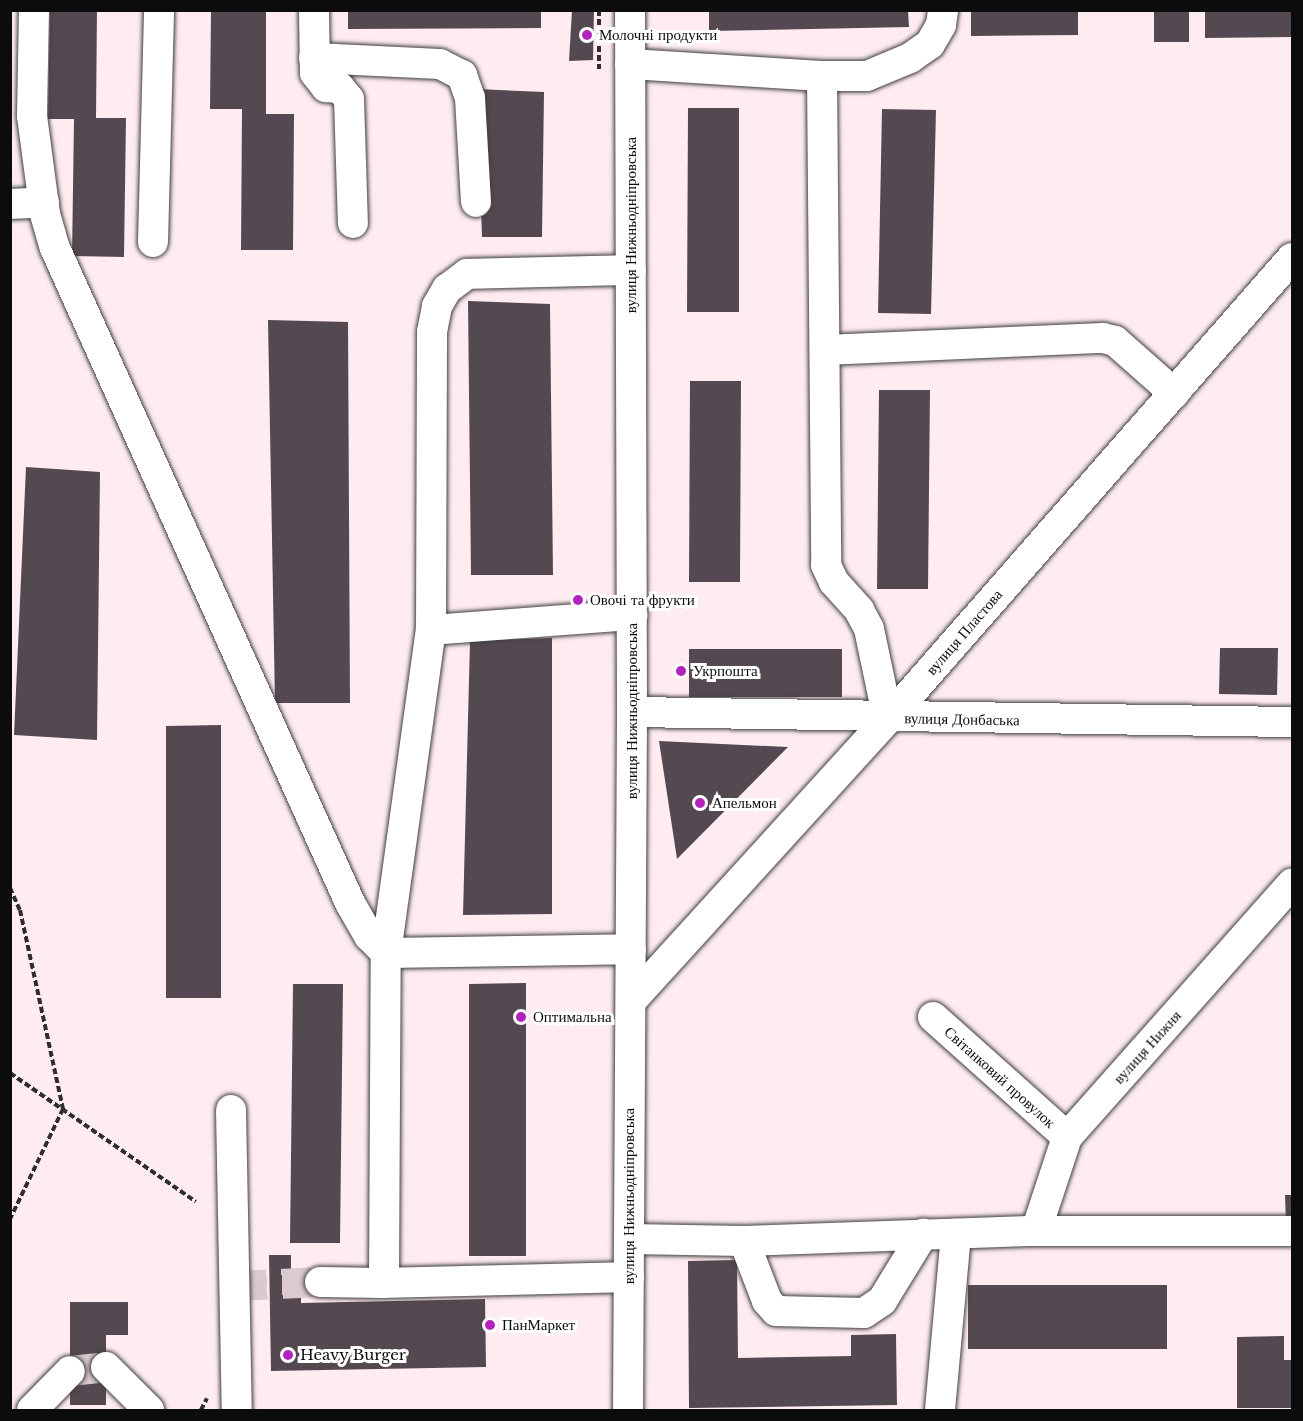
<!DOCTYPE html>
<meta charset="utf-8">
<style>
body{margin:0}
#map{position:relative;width:1303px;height:1421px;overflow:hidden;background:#ffecf0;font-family:"Libre Baskerville",serif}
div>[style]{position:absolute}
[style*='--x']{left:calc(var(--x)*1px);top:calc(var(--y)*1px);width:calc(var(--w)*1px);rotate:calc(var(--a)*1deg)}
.building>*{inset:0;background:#554951}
.minor-tunnel>*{height:30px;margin-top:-15px;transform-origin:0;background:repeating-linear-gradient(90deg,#dbcace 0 30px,transparent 0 45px)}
.path>*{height:4px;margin-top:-2px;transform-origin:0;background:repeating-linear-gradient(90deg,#2e2e2e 0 6px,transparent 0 9px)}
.roads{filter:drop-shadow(0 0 2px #3f3f3f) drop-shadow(0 0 2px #3f3f3f)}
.minor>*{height:30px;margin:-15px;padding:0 15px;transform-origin:15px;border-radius:15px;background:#fff}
.dots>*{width:16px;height:16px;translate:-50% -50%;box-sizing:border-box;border:3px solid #fff;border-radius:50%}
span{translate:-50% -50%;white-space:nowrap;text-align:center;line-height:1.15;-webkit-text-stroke:6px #fff;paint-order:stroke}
.poi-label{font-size:15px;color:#0c0c0c}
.left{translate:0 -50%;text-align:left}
.street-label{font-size:15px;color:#0c0c0c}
.frame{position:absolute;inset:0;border:12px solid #0c0c0c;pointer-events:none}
</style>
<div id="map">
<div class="building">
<div style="clip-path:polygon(50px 10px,97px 10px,96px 118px,126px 118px,124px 257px,72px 256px,74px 119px,48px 119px)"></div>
<div style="clip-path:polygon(211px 10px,266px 10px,266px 114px,294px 114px,293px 250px,241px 250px,242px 109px,210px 109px)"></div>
<div style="clip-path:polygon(348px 10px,541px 10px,541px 28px,348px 29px)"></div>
<div style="clip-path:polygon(572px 10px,594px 10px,593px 60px,569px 61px)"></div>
<div style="clip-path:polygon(709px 10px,908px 10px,909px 27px,709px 31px)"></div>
<div style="clip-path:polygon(971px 10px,1078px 10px,1078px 35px,971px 36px)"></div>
<div style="clip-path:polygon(1154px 10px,1189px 10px,1189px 42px,1154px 42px)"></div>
<div style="clip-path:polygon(1205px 10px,1292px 10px,1292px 37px,1205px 38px)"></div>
<div style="clip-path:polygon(477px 89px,544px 92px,542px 237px,482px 237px)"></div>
<div style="clip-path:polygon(688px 108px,739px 108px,739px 312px,687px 312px)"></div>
<div style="clip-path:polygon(882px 109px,936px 110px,931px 314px,878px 313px)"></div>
<div style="clip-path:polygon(468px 301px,550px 304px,553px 575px,471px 575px)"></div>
<div style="clip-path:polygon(268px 320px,348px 322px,350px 703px,275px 703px)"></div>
<div style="clip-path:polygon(690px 381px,741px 381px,740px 582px,689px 582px)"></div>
<div style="clip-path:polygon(879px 390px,930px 390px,928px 589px,877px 589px)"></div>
<div style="clip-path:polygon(26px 467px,100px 472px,97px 740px,14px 735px)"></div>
<div style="clip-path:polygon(552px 638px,552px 914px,463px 915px,470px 641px)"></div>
<div style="clip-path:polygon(1220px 648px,1278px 648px,1277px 695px,1219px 694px)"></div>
<div style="clip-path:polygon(689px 649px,842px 649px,842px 697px,689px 697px)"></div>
<div style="clip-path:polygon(221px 725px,221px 998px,166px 998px,166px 726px)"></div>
<div style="clip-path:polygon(659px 741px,788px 747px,677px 859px)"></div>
<div style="clip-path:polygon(526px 983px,526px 1256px,469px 1256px,469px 984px)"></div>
<div style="clip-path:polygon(293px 984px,343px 984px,340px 1243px,290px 1243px)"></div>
<div style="clip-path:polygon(1285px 1195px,1292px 1195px,1292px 1223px,1286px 1223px)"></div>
<div style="clip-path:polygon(269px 1255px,291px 1255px,291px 1272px,301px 1272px,301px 1303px,485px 1299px,486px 1367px,271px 1371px)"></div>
<div style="clip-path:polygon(737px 1260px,738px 1358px,851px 1356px,851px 1335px,896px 1334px,897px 1405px,689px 1408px,688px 1261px)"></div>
<div style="clip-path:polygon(968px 1285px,1167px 1285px,1167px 1349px,968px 1349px)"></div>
<div style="clip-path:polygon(70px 1302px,128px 1302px,128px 1335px,106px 1335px,106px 1405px,70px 1405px)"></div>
<div style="clip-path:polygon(1284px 1336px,1284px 1360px,1292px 1360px,1292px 1408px,1237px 1408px,1237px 1337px)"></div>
</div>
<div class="minor-tunnel">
<div style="--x:237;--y:1286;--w:83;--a:-2.8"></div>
<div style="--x:70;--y:1371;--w:36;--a:-6"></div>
</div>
<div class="path">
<div style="--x:599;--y:10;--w:59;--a:90"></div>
<div style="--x:10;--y:888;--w:24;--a:66"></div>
<div style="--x:20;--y:910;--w:204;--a:77.8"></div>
<div style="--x:63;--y:1109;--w:122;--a:115.7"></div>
<div style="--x:10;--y:1073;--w:226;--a:34.7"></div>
<div style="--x:201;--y:1410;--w:13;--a:-63"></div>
</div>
<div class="roads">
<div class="minor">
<div style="--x:34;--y:10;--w:106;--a:91.1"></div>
<div style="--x:32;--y:116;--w:99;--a:82.4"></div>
<div style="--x:45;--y:214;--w:35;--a:74"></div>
<div style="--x:55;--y:248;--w:718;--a:65.75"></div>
<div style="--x:350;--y:903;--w:38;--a:60"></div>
<div style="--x:369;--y:936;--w:24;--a:45"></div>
<div style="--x:314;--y:10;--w:63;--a:89.1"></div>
<div style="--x:315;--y:73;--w:18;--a:52"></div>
<div style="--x:326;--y:87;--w:14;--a:4"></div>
<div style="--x:340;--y:88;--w:14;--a:51"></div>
<div style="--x:349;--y:99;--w:124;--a:88.2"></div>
<div style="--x:314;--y:58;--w:126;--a:2.7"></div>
<div style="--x:440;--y:64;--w:25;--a:27"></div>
<div style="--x:462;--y:75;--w:24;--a:71"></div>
<div style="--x:470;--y:98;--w:104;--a:86.7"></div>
<div style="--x:630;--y:64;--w:192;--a:3.6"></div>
<div style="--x:822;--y:76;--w:489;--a:89.5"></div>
<div style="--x:826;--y:565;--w:19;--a:65"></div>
<div style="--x:834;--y:582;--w:38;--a:48"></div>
<div style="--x:859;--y:610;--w:21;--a:62"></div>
<div style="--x:869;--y:629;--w:92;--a:78.1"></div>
<div style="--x:822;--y:76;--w:45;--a:0"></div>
<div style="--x:867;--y:76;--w:47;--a:-22.7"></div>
<div style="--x:910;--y:58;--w:24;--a:-35"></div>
<div style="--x:930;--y:44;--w:22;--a:-60"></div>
<div style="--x:941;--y:25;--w:15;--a:-82"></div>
<div style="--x:10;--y:204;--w:34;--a:-3"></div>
<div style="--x:153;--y:242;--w:232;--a:-88.5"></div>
<div style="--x:825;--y:350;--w:278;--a:-2.5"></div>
<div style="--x:1103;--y:338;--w:12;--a:14"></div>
<div style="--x:1115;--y:341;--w:79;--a:41.4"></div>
<div style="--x:431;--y:630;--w:298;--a:-89.8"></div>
<div style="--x:432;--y:332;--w:26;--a:-79"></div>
<div style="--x:437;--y:306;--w:20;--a:-60"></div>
<div style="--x:447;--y:289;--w:25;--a:-37"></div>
<div style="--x:467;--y:274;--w:164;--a:-1.4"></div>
<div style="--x:632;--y:712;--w:660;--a:0.87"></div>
<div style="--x:386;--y:953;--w:326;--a:-82.1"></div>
<div style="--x:431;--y:630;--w:202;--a:-4.3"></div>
<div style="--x:631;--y:1001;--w:382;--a:-47.7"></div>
<div style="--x:888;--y:719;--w:613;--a:-48.77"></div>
<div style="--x:933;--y:1017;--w:180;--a:41.8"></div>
<div style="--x:231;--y:1110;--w:300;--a:88.9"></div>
<div style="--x:1036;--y:1231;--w:99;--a:-71.7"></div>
<div style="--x:1067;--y:1137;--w:339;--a:-48.4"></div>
<div style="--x:629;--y:1239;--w:115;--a:1"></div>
<div style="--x:744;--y:1241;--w:64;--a:69"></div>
<div style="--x:767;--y:1301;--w:13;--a:48"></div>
<div style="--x:776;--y:1311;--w:88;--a:1.3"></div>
<div style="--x:864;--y:1313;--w:22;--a:-34"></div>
<div style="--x:882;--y:1301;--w:79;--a:-58.5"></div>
<div style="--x:744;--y:1241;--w:292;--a:-2"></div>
<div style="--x:1036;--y:1231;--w:256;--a:0"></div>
<div style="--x:629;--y:1277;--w:245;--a:178.6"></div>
<div style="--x:384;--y:1283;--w:330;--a:-89.7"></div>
<div style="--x:386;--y:953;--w:245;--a:-0.9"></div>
<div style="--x:320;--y:1282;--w:64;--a:0.9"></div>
<div style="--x:106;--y:1367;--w:61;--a:45"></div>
<div style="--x:32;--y:1410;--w:54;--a:-45.7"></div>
<div style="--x:628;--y:1410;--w:698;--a:-89.67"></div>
<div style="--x:632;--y:712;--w:702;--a:-90.16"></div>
<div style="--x:940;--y:1410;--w:177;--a:-84.8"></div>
</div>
</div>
<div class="dots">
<div style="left:587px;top:35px;background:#b223be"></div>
<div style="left:578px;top:600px;background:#b223be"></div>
<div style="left:681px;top:671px;background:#b223be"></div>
<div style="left:700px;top:803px;background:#b223be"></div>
<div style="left:521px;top:1017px;background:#b223be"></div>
<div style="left:490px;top:1325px;background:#b223be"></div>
<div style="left:288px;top:1355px;background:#b223be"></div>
</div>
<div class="poi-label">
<span class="left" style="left:599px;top:35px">Молочні продукти</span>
<span class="left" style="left:590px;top:600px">Овочі та фрукти</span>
<span class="left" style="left:693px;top:671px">Укрпошта</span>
<span class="left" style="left:712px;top:803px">Апельмон</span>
<span class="left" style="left:533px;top:1017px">Оптимальна</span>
<span class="left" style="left:502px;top:1325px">ПанМаркет</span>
<span class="left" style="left:300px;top:1355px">Heavy Burger</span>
</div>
<div class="street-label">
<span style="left:631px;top:225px;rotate:-90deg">вулиця Нижньодніпровська</span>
<span style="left:964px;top:632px;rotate:-49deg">вулиця Пластова</span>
<span style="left:632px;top:711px;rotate:-90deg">вулиця Нижньодніпровська</span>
<span style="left:962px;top:719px;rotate:1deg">вулиця Донбаська</span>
<span style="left:1147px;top:1047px;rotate:-48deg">вулиця Нижня</span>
<span style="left:1000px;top:1077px;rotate:42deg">Світанковий провулок</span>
<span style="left:629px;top:1196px;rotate:-90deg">вулиця Нижньодніпровська</span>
</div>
<div class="frame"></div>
</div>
